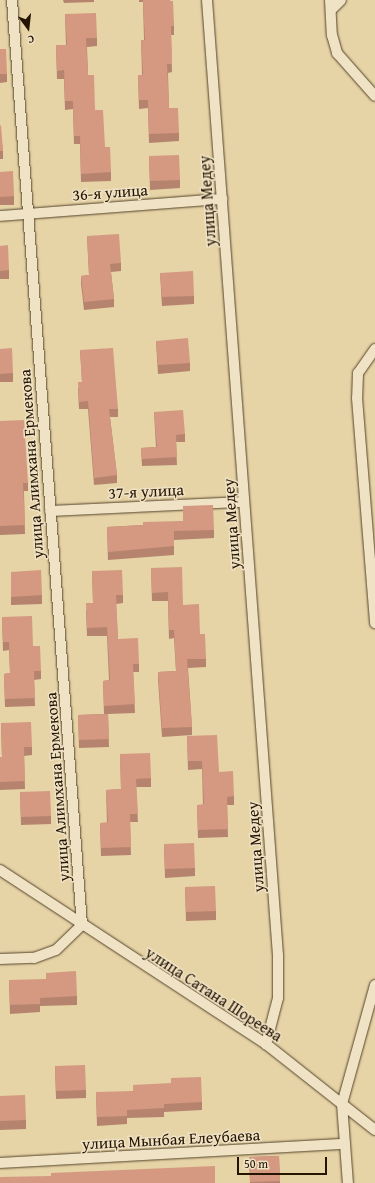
<!DOCTYPE html>
<meta charset="utf-8">
<style>
body{margin:0}
#map{position:relative;width:375px;height:1183px;overflow:hidden;background:#e6d3a6;font-family:"Gentium Book Plus",serif}
div>[style]{position:absolute}
[style*='--x']{left:calc(var(--x)*1px);top:calc(var(--y)*1px);width:calc(var(--w)*1px);rotate:calc(var(--a)*1deg)}
.roads{filter:drop-shadow(0 0 1px #55442a) drop-shadow(0 0 1px #55442a)}
.minor>*{height:10px;margin:-5px;padding:0 5px;transform-origin:5px;border-radius:5px;background:#efe2c5}
.wall>*{inset:0;background:#b6846e}
.building>*{inset:0;background:#d49980}
span{translate:-50% -50%;white-space:nowrap;text-align:center;line-height:1.15;-webkit-text-stroke:3px #efe2c5;paint-order:stroke}
.street-label{font-size:16px;color:#251401}
.north{position:absolute;left:8px;top:8px;width:40px;height:40px;-webkit-text-stroke:3px #efe2c5;paint-order:stroke;rotate:165deg;font-size:11px;font-weight:700;line-height:16px;text-align:center;color:#251401}
.north::after{content:'';display:block;margin:auto;width:14px;height:18px;background:#251401;clip-path:polygon(50% 0,100% 100%,50% 72%,0 100%)}
.scale{position:absolute;left:237px;top:1157px;width:90px;height:18px;box-sizing:border-box;border:2px solid #251401;border-top:0;padding-left:5px;font-size:12px;line-height:14px;white-space:nowrap;color:#251401;-webkit-text-stroke:3px #efe2c5;paint-order:stroke}
</style>
<div id="map">
<div class="roads">
<div class="minor">
<div style="--x:207;--y:0;--w:958;--a:85.75"></div>
<div style="--x:278;--y:955;--w:43;--a:90"></div>
<div style="--x:278;--y:998;--w:48;--a:104.6"></div>
<div style="--x:330;--y:0;--w:35;--a:87"></div>
<div style="--x:332;--y:35;--w:19;--a:74"></div>
<div style="--x:337;--y:53;--w:57;--a:48.5"></div>
<div style="--x:331;--y:10;--w:14;--a:-45"></div>
<div style="--x:0;--y:216;--w:223;--a:-4.4"></div>
<div style="--x:375;--y:349;--w:29;--a:125"></div>
<div style="--x:358;--y:373;--w:25;--a:92"></div>
<div style="--x:357;--y:398;--w:226;--a:85.4"></div>
<div style="--x:50;--y:511;--w:194;--a:-2.7"></div>
<div style="--x:0;--y:870;--w:318;--a:33.2"></div>
<div style="--x:266;--y:1044;--w:97;--a:38.3"></div>
<div style="--x:342;--y:1104;--w:79;--a:85.7"></div>
<div style="--x:0;--y:959;--w:34;--a:-2"></div>
<div style="--x:34;--y:958;--w:23;--a:-20"></div>
<div style="--x:56;--y:950;--w:36;--a:-44"></div>
<div style="--x:82;--y:925;--w:928;--a:-94.33"></div>
<div style="--x:375;--y:985;--w:123;--a:105.5"></div>
<div style="--x:342;--y:1104;--w:42;--a:38.2"></div>
<div style="--x:0;--y:1163;--w:345;--a:-3.2"></div>
</div>
</div>
<div class="wall">
<div style="clip-path:polygon(63px 0,94px 0,94px 2px,64px 3px)"></div>
<div style="clip-path:polygon(139px 0,170px 0,174px 26px,174px 35px,171px 35px,172px 72px,168px 73px,169px 108px,179px 133px,179px 141px,149px 143px,148px 108px,139px 109px,138px 75px,142px 75px,141px 40px,144px 40px,143px 2px,139px 2px)"></div>
<div style="clip-path:polygon(65px 14px,97px 38px,97px 46px,87px 47px,88px 75px,95px 110px,111px 172px,111px 181px,81px 182px,80px 144px,74px 144px,73px 109px,65px 110px,64px 79px,57px 79px,56px 45px,66px 45px)"></div>
<div style="clip-path:polygon(0 49px,7px 74px,7px 82px,0 83px)"></div>
<div style="clip-path:polygon(0 126px,3px 151px,3px 159px,0 159px)"></div>
<div style="clip-path:polygon(149px 156px,180px 180px,180px 188px,150px 190px)"></div>
<div style="clip-path:polygon(0 172px,14px 196px,14px 205px,0 205px)"></div>
<div style="clip-path:polygon(87px 236px,121px 263px,121px 271px,111px 272px,114px 299px,114px 307px,84px 310px,81px 284px,81px 276px,89px 275px)"></div>
<div style="clip-path:polygon(0 246px,9px 270px,9px 279px,0 279px)"></div>
<div style="clip-path:polygon(160px 273px,194px 296px,194px 304px,162px 306px)"></div>
<div style="clip-path:polygon(156px 341px,190px 363px,190px 371px,158px 374px)"></div>
<div style="clip-path:polygon(0 349px,13px 373px,13px 382px,0 382px)"></div>
<div style="clip-path:polygon(80px 350px,118px 409px,118px 417px,110px 417px,117px 475px,117px 483px,94px 485px,88px 409px,79px 409px,78px 389px,82px 382px)"></div>
<div style="clip-path:polygon(154px 412px,185px 434px,185px 442px,176px 442px,177px 465px,142px 466px,141px 448px,156px 447px)"></div>
<div style="clip-path:polygon(0 421px,28px 483px,28px 491px,24px 491px,25px 534px,0 535px)"></div>
<div style="clip-path:polygon(183px 506px,214px 530px,214px 538px,174px 540px,174px 555px,108px 560px,107px 527px,143px 525px,183px 521px)"></div>
<div style="clip-path:polygon(151px 568px,183px 605px,200px 634px,206px 659px,206px 667px,188px 668px,192px 727px,192px 735px,162px 737px,158px 680px,158px 672px,176px 671px,174px 638px,169px 639px,168px 601px,152px 601px)"></div>
<div style="clip-path:polygon(92px 571px,123px 595px,123px 603px,116px 604px,118px 639px,139px 664px,139px 672px,133px 672px,135px 713px,108px 714px,109px 747px,79px 748px,78px 715px,104px 714px,103px 681px,109px 680px,107px 636px,87px 636px,86px 611px,93px 603px)"></div>
<div style="clip-path:polygon(11px 572px,42px 595px,42px 604px,11px 605px)"></div>
<div style="clip-path:polygon(2px 617px,33px 646px,41px 671px,41px 679px,34px 680px,35px 706px,5px 707px,4px 674px,10px 673px,9px 650px,3px 651px)"></div>
<div style="clip-path:polygon(1px 723px,32px 747px,32px 755px,24px 756px,25px 789px,0 790px,0 757px,2px 757px)"></div>
<div style="clip-path:polygon(187px 736px,219px 772px,234px 796px,234px 805px,227px 805px,228px 837px,198px 838px,197px 805px,203px 805px,202px 769px,188px 770px)"></div>
<div style="clip-path:polygon(120px 754px,151px 778px,151px 787px,136px 787px,138px 822px,130px 822px,131px 855px,101px 856px,100px 823px,107px 823px,106px 790px,121px 789px)"></div>
<div style="clip-path:polygon(20px 792px,51px 816px,51px 824px,21px 825px)"></div>
<div style="clip-path:polygon(164px 844px,195px 868px,195px 876px,165px 878px)"></div>
<div style="clip-path:polygon(185px 887px,216px 911px,216px 920px,186px 921px)"></div>
<div style="clip-path:polygon(9px 980px,77px 996px,77px 1005px,40px 1006px,40px 1012px,10px 1014px)"></div>
<div style="clip-path:polygon(55px 1066px,86px 1090px,86px 1098px,56px 1099px)"></div>
<div style="clip-path:polygon(96px 1092px,202px 1102px,202px 1110px,164px 1112px,164px 1117px,127px 1118px,127px 1124px,97px 1126px)"></div>
<div style="clip-path:polygon(0 1096px,26px 1120px,26px 1129px,0 1130px)"></div>
<div style="clip-path:polygon(279px 1156px,280px 1183px,250px 1183px,249px 1157px)"></div>
</div>
<div class="building">
<div style="clip-path:polygon(143px 0,170px 0,170px 1px,173px 1px,174px 26px,171px 26px,172px 64px,167px 64px,169px 108px,178px 108px,179px 133px,149px 134px,148px 100px,139px 100px,138px 75px,143px 75px,141px 40px,145px 40px)"></div>
<div style="clip-path:polygon(96px 13px,97px 38px,86px 38px,88px 75px,94px 75px,95px 110px,103px 110px,105px 147px,110px 147px,111px 172px,81px 174px,80px 136px,74px 136px,73px 101px,65px 101px,64px 70px,57px 71px,56px 45px,67px 45px,65px 14px)"></div>
<div style="clip-path:polygon(0 49px,6px 49px,7px 74px,0 74px)"></div>
<div style="clip-path:polygon(1px 125px,3px 151px,0 151px,0 126px)"></div>
<div style="clip-path:polygon(179px 155px,180px 180px,150px 181px,149px 156px)"></div>
<div style="clip-path:polygon(13px 171px,14px 196px,0 197px,0 172px)"></div>
<div style="clip-path:polygon(119px 234px,121px 263px,110px 264px,114px 299px,84px 302px,81px 276px,89px 275px,87px 236px)"></div>
<div style="clip-path:polygon(8px 245px,9px 270px,0 271px,0 246px)"></div>
<div style="clip-path:polygon(193px 271px,194px 296px,162px 297px,160px 273px)"></div>
<div style="clip-path:polygon(188px 338px,190px 363px,158px 365px,156px 341px)"></div>
<div style="clip-path:polygon(12px 348px,13px 373px,0 374px,0 349px)"></div>
<div style="clip-path:polygon(113px 348px,118px 409px,109px 409px,117px 475px,94px 478px,88px 401px,79px 402px,78px 382px,82px 382px,80px 350px)"></div>
<div style="clip-path:polygon(183px 410px,185px 434px,176px 435px,177px 457px,142px 459px,141px 448px,157px 447px,154px 412px)"></div>
<div style="clip-path:polygon(24px 420px,28px 483px,23px 483px,25px 525px,0 526px,0 421px)"></div>
<div style="clip-path:polygon(213px 505px,214px 530px,174px 531px,174px 546px,108px 552px,107px 527px,143px 525px,143px 522px,183px 521px,183px 506px)"></div>
<div style="clip-path:polygon(182px 567px,183px 605px,199px 604px,200px 634px,205px 634px,206px 659px,187px 659px,192px 727px,162px 728px,158px 672px,176px 671px,174px 630px,169px 630px,168px 592px,152px 593px,151px 568px)"></div>
<div style="clip-path:polygon(41px 570px,42px 595px,11px 597px,11px 572px)"></div>
<div style="clip-path:polygon(122px 570px,123px 595px,116px 595px,118px 639px,138px 638px,139px 664px,133px 664px,135px 704px,104px 706px,103px 681px,110px 680px,107px 627px,87px 628px,86px 603px,93px 603px,92px 571px)"></div>
<div style="clip-path:polygon(32px 616px,33px 646px,40px 646px,41px 671px,34px 671px,35px 698px,5px 699px,4px 674px,10px 673px,9px 642px,3px 642px,2px 617px)"></div>
<div style="clip-path:polygon(108px 714px,109px 739px,79px 740px,78px 715px)"></div>
<div style="clip-path:polygon(31px 722px,32px 747px,24px 747px,25px 781px,0 782px,0 757px,2px 757px,1px 723px)"></div>
<div style="clip-path:polygon(217px 735px,219px 772px,233px 771px,234px 796px,227px 797px,228px 829px,198px 830px,197px 805px,204px 804px,202px 761px,188px 761px,187px 736px)"></div>
<div style="clip-path:polygon(150px 753px,151px 778px,136px 779px,138px 814px,130px 814px,131px 847px,101px 848px,100px 823px,108px 822px,106px 790px,121px 789px,120px 754px)"></div>
<div style="clip-path:polygon(50px 791px,51px 816px,21px 817px,20px 792px)"></div>
<div style="clip-path:polygon(194px 843px,195px 868px,165px 869px,164px 844px)"></div>
<div style="clip-path:polygon(215px 886px,216px 911px,186px 912px,185px 887px)"></div>
<div style="clip-path:polygon(76px 971px,77px 996px,40px 998px,40px 1004px,10px 1005px,9px 980px,46px 979px,46px 973px)"></div>
<div style="clip-path:polygon(85px 1065px,86px 1090px,56px 1091px,55px 1066px)"></div>
<div style="clip-path:polygon(201px 1077px,202px 1102px,164px 1104px,164px 1108px,127px 1110px,127px 1116px,97px 1117px,96px 1092px,133px 1091px,133px 1085px,171px 1083px,171px 1078px)"></div>
<div style="clip-path:polygon(25px 1095px,26px 1120px,0 1121px,0 1096px)"></div>
<div style="clip-path:polygon(279px 1156px,280px 1181px,250px 1182px,249px 1157px)"></div>
<div style="clip-path:polygon(215px 1166px,215px 1183px,0 1183px,0 1177px,51px 1176px,51px 1173px)"></div>
</div>
<div class="street-label">
<span style="left:110px;top:192px;rotate:-4deg">36-я улица</span>
<span style="left:207px;top:201px;rotate:-94deg">улица Медеу</span>
<span style="left:31px;top:464px;rotate:-94deg">улица Алимхана Ермекова</span>
<span style="left:146px;top:491px;rotate:-3deg">37-я улица</span>
<span style="left:231px;top:524px;rotate:-94deg">улица Медеу</span>
<span style="left:57px;top:787px;rotate:-94deg">улица Алимхана Ермекова</span>
<span style="left:255px;top:847px;rotate:-94deg">улица Медеу</span>
<span style="left:214px;top:994px;rotate:33deg">улица Сатана Шореева</span>
<span style="left:171px;top:1139px;rotate:-3deg">улица Мынбая Елеубаева</span>
</div>
<div class="north">С</div>
<div class="scale">50 m</div>
</div>
